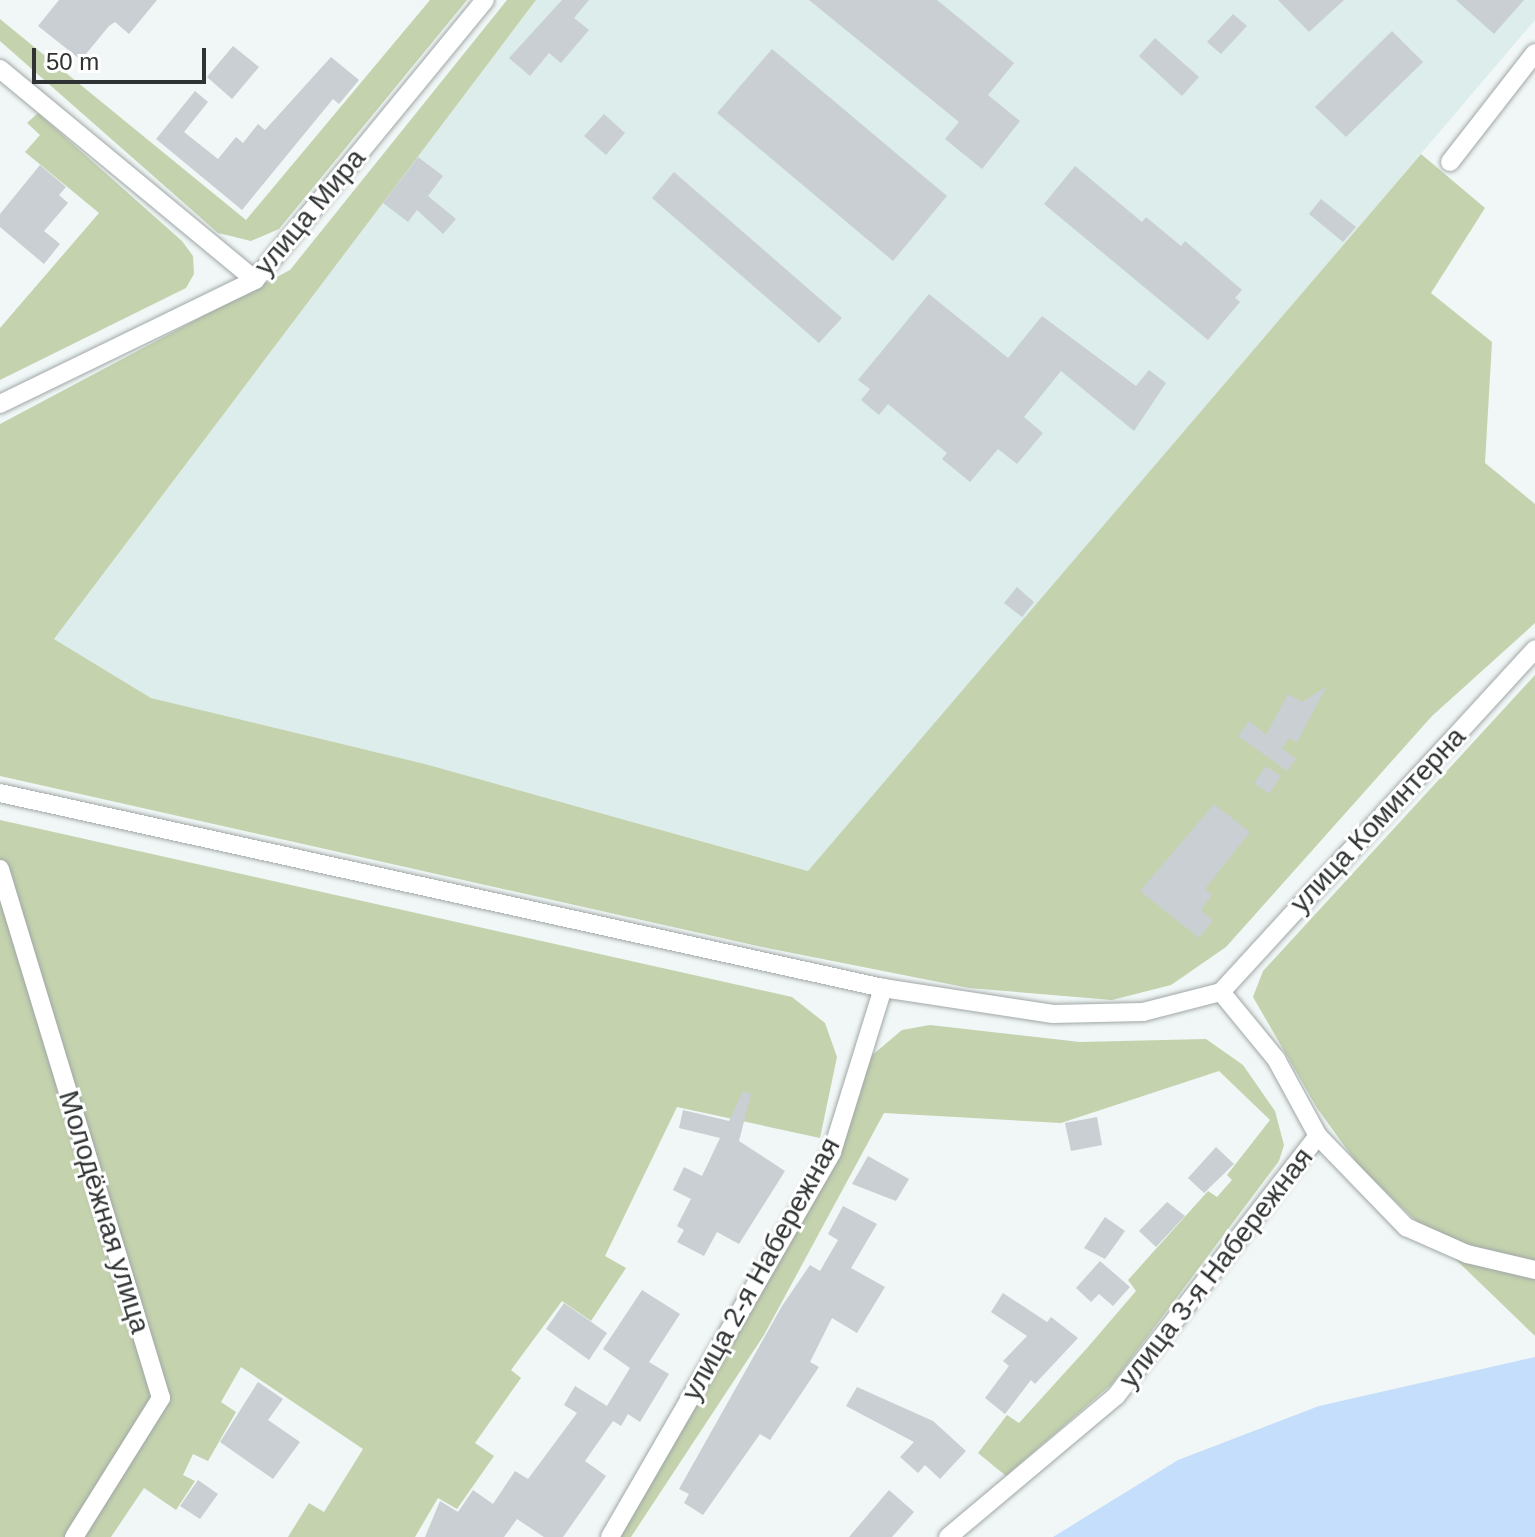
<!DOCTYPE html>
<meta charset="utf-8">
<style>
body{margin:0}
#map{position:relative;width:1535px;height:1537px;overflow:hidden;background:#f0f7f6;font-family:Helvetica,sans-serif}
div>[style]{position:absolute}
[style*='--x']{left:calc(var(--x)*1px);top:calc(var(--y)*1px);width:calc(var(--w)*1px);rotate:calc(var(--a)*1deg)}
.built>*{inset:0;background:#dcedeb}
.green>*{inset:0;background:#c4d2ae}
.water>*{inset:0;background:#c5defb}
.building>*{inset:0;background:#c9cfd2}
.roads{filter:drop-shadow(0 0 2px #a0a7a6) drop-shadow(0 0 2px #a0a7a6)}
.minor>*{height:18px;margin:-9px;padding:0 9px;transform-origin:9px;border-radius:9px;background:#fff}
span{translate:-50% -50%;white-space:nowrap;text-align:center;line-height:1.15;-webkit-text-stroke:6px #fff;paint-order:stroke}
.street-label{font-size:28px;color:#303333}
.scale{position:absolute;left:32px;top:48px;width:174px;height:36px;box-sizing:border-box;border:4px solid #303333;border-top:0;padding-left:10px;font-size:24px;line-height:28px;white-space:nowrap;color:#303333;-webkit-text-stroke:6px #fff;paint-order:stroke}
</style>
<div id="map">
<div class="built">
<div style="clip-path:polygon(536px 0,1535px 0,1535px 20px,809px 871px,425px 764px,151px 698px,54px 639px)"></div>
</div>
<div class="green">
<div style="clip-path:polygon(430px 0,467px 0,279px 229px,251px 241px,218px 233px,0 41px,0 19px,246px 220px)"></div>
<div style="clip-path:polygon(507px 0,536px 0,54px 639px,151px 698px,425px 764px,808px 871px,1421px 154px,1485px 208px,1431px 293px,1492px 342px,1485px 463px,1535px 504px,1535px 623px,1432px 716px,1226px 947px,1171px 985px,1112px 1000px,969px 988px,762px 947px,0 776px,0 424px,290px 270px)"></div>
<div style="clip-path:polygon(38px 113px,182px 241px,193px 256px,194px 274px,186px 288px,0 380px,0 328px,99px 213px,25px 152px,40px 135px,27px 123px)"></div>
<div style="clip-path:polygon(1535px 675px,1535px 1336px,1359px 1166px,1317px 1108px,1253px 997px,1263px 971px)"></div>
<div style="clip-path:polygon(0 820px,792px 997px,825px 1023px,837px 1057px,820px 1138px,677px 1107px,605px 1256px,626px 1268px,591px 1321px,562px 1301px,511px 1370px,521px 1378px,475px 1443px,494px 1456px,457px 1509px,438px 1498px,415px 1537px,288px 1537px,309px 1503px,324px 1512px,363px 1449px,241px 1367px,221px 1402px,236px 1412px,208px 1461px,193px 1454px,183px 1475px,195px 1481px,176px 1510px,144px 1488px,111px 1537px,0 1537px)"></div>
<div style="clip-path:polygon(930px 1025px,1080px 1042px,1206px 1039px,1243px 1065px,1275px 1111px,1284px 1145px,1279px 1161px,1112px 1384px,1006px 1476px,978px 1453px,1007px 1415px,1019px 1423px,1088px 1347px,1136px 1291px,1128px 1280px,1208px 1191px,1217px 1197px,1232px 1180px,1227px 1175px,1270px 1120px,1219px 1071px,1061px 1123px,884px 1113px,764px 1335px,631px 1537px,616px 1537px,750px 1306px,870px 1057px,902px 1030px)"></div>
</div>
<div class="water">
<div style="clip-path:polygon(1535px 1357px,1535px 1537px,1053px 1537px,1178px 1460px,1319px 1406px)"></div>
</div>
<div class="building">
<div style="clip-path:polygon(59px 0,157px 0,129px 34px,115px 22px,109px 26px,81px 60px,38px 26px)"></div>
<div style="clip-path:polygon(562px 0,589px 0,574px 18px,589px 30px,561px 63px,549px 53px,530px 76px,509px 58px)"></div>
<div style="clip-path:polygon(809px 0,937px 0,1014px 63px,988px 95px,1020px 121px,982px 169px,945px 139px,959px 122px)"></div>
<div style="clip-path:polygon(1278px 0,1344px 0,1309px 32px)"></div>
<div style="clip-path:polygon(1456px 0,1524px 0,1494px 34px)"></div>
<div style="clip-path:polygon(1233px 14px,1247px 26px,1221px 54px,1207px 42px)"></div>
<div style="clip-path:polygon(1392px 31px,1423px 62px,1346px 137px,1315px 107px)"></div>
<div style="clip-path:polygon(1155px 38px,1199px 77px,1182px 96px,1139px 56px)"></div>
<div style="clip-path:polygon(233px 46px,259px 67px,232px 99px,207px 77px)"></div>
<div style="clip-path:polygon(772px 49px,947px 196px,893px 261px,717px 113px)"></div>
<div style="clip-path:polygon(331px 57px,359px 80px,339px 104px,333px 99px,242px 210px,156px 139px,195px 91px,208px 102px,184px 132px,218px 159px,236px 137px,243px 143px,258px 124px,265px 130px)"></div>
<div style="clip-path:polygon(604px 114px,625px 133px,606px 155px,584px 136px)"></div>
<div style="clip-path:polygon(418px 157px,443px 176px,428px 196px,456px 219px,443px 234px,417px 210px,408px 222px,383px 203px)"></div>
<div style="clip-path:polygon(40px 165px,66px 187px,59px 195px,68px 203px,44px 231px,60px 244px,44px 264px,0 227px,0 214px)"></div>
<div style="clip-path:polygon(1075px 166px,1142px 222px,1146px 217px,1181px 246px,1185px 241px,1242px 290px,1235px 298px,1240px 302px,1208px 340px,1044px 204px)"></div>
<div style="clip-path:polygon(674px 172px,842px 318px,819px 343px,652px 198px)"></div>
<div style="clip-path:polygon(1321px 199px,1356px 227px,1343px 242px,1309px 214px)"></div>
<div style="clip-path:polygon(929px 294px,1008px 358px,1042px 316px,1136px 386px,1149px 370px,1166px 383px,1134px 431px,1061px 371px,1024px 417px,1043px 433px,1017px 464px,998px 449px,970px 482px,942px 459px,947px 453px,888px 404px,879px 415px,861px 400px,870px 389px,858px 380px)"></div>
<div style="clip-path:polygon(1017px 587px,1034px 602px,1022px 617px,1004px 603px)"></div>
<div style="clip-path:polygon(1327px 686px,1297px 742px,1289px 738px,1282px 748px,1296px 759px,1287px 771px,1238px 736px,1249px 721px,1266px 735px,1288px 694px,1302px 702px)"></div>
<div style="clip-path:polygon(1266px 766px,1281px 776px,1269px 794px,1254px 783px)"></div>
<div style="clip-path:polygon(1214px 804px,1250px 832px,1205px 889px,1212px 895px,1201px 910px,1213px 920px,1199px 938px,1140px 891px)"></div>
<div style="clip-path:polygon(743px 1091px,751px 1094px,739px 1141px,785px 1171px,739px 1244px,717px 1232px,704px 1256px,677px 1242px,684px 1230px,677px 1226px,691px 1199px,673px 1190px,684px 1167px,702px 1176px,720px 1138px,679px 1128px,683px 1110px,729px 1121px)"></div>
<div style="clip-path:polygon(1097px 1117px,1102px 1145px,1071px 1151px,1065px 1123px)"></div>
<div style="clip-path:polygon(1216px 1147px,1234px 1164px,1204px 1193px,1188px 1178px)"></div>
<div style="clip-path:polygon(868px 1156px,909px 1179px,896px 1201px,852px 1184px)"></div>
<div style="clip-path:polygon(1167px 1202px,1185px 1216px,1156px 1247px,1139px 1231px)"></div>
<div style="clip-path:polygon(843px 1206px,877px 1224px,851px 1268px,885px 1287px,857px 1333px,832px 1318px,810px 1362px,819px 1367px,770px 1440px,760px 1434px,703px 1515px,684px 1503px,689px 1494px,679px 1489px,782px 1306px,810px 1265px,820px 1271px,838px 1240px,828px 1234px)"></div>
<div style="clip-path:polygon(1105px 1217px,1125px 1231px,1105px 1259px,1084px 1248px)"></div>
<div style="clip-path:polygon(1100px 1261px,1130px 1287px,1113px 1306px,1099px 1294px,1091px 1302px,1076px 1288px)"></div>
<div style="clip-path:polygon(642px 1290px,680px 1314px,649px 1362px,669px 1374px,640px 1422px,628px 1414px,621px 1426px,613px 1421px,585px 1461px,606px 1476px,563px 1537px,544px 1537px,517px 1519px,504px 1537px,425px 1537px,440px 1501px,458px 1512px,473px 1490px,493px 1504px,515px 1471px,528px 1479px,577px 1413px,564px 1405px,575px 1386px,607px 1406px,630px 1368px,603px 1349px)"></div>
<div style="clip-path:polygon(1003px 1293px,1047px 1322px,1051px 1317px,1078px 1338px,1035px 1384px,1031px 1380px,1005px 1414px,985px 1398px,1009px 1366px,1003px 1361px,1027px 1336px,991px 1312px)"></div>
<div style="clip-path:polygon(564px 1303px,607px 1333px,589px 1360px,546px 1329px)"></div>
<div style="clip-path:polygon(258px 1382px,283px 1399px,268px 1420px,300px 1442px,273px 1479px,220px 1442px)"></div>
<div style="clip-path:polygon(857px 1387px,933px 1421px,966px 1451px,940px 1479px,925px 1465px,918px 1473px,900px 1457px,914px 1442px,846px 1406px)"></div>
<div style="clip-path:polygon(198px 1480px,218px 1494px,200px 1519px,180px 1506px)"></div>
<div style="clip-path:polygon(889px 1490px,914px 1512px,892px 1537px,849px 1537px)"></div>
</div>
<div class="roads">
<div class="minor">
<div style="--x:0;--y:69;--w:331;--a:39.6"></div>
<div style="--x:1450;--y:162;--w:138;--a:-52.1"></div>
<div style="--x:0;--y:404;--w:284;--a:-25.9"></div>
<div style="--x:255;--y:280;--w:362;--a:-50.6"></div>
<div style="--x:0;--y:793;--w:904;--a:12.45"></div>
<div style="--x:883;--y:988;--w:172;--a:8.7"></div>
<div style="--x:1053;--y:1014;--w:90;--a:-1.3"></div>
<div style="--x:1143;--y:1012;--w:81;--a:-14.4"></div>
<div style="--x:0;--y:869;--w:553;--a:73.07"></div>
<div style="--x:161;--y:1398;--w:164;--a:122"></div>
<div style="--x:1221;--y:992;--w:465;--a:-47.5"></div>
<div style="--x:1221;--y:992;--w:87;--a:50.6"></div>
<div style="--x:1276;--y:1059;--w:88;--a:61.4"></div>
<div style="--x:1318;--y:1136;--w:127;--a:46"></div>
<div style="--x:1406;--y:1227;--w:67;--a:23.9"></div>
<div style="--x:1467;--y:1254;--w:70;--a:13.2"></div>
<div style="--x:610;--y:1537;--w:444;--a:-60"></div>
<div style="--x:832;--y:1152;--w:172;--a:-72.7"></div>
<div style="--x:948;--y:1537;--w:219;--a:-40"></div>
<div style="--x:1116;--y:1396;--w:329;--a:-52.2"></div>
</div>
</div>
<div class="street-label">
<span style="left:310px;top:212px;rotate:-50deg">улица Мира</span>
<span style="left:1378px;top:820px;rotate:-47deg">улица Коминтерна</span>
<span style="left:104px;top:1212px;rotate:73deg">Молодёжная улица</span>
<span style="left:1216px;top:1268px;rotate:-52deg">улица 3-я Набережная</span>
<span style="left:761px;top:1269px;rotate:-61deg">улица 2-я Набережная</span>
</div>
<div class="scale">50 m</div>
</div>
